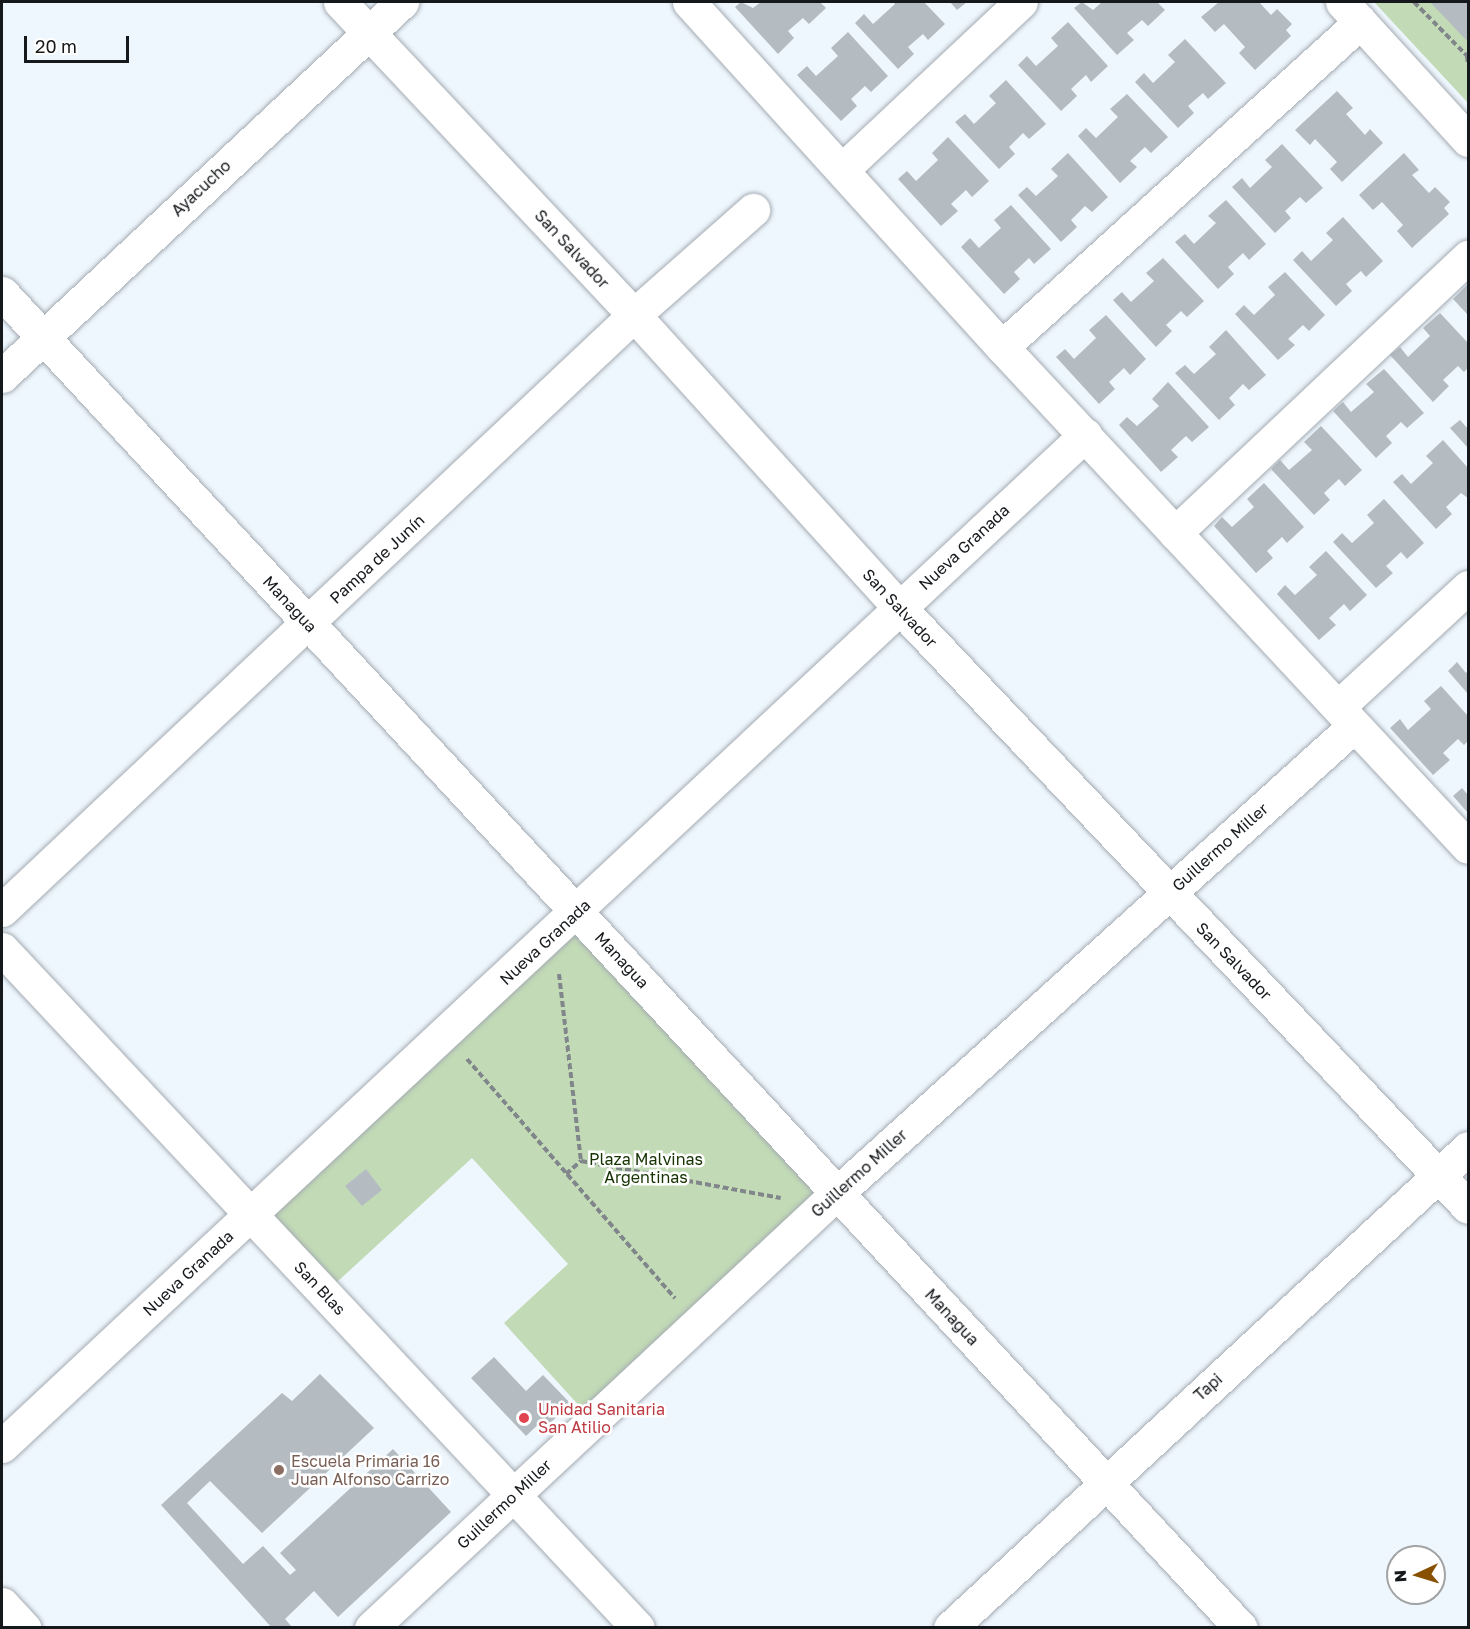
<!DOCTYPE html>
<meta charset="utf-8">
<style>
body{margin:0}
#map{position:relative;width:1470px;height:1629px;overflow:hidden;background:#eff7fe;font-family:"Golos Text",sans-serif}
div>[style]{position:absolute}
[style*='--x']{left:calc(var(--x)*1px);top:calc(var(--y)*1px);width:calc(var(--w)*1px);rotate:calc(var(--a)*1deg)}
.green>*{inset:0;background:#c2dab6}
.building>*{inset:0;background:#b4bcc2}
.path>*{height:4px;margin-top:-2px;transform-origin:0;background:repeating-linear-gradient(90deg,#81868b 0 6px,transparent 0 9px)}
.roads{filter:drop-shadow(0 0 2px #a4abb2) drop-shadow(0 0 2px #a4abb2)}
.minor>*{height:33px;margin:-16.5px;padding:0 16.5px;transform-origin:16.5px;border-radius:16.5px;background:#fff}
.dots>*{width:16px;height:16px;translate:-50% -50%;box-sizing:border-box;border:3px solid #fff;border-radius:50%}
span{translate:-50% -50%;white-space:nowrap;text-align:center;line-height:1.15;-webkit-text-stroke:5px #fff;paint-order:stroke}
.street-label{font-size:16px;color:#16191c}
.park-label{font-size:16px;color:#153200}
.health-label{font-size:16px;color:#be3a42}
.left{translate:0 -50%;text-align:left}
.education-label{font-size:16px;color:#785e54}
.frame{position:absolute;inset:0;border:3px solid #16191c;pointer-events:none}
.north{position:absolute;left:1386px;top:1545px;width:60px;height:60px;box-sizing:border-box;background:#fff;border:2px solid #a2a3a4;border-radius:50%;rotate:266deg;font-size:16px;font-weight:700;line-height:24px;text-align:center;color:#16191c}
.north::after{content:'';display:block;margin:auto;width:21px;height:27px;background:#885101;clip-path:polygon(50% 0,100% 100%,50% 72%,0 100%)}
.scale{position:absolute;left:24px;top:36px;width:105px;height:27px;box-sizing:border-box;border:3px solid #16191c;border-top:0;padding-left:8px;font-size:18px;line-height:21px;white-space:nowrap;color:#16191c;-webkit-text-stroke:4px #fff;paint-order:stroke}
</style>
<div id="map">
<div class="green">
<div style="clip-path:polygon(1374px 2px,1468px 2px,1468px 103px)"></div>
<div style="clip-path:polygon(578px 912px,836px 1194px,592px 1420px,504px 1323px,568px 1264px,472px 1158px,324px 1294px,251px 1214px)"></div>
</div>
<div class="building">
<div style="clip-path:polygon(741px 2px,753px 8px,761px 2px,820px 2px,826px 8px,809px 24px,803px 18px,788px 31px,794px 38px,778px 54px,735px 7px)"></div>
<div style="clip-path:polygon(893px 2px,924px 2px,945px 24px,928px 40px,923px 34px,908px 47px,914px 54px,898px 69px,855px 23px,864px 14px,873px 24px,895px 4px)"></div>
<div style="clip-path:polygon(950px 2px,967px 2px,957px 10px)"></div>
<div style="clip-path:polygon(1082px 2px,1093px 10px,1102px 2px,1157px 2px,1165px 10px,1148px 26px,1142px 20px,1127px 33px,1134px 40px,1117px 55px,1074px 8px)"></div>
<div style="clip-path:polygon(1219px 2px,1259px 2px,1271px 15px,1277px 9px,1292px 24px,1286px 30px,1291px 36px,1255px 70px,1239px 53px,1245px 47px,1224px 24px,1215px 32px,1201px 17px)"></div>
<div style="clip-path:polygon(1430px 2px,1468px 2px,1468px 42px)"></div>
<div style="clip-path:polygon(1068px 22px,1108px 66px,1091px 82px,1086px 75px,1071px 89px,1077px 96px,1061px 111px,1018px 65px,1027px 56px,1036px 66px,1058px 46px,1051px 38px)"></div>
<div style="clip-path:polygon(848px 32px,888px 76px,871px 92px,865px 86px,851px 99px,857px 106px,841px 121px,797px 75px,807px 66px,816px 76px,838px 56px,831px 48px)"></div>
<div style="clip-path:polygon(1185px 39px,1226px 83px,1208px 99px,1203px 93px,1188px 106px,1194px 113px,1178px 128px,1135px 82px,1144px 73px,1153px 83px,1175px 62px,1168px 55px)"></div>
<div style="clip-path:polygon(1006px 80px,1046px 124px,1029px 139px,1023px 133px,1009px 147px,1015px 154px,999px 169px,955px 122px,965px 114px,974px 124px,996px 103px,989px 96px)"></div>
<div style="clip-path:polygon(1337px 91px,1353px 108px,1346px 114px,1365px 135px,1370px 129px,1383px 143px,1342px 182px,1330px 169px,1337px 162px,1315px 139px,1310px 145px,1295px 130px)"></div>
<div style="clip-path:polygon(1127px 94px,1168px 137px,1151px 153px,1145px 147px,1130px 161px,1137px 167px,1120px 183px,1078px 136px,1086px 128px,1096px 138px,1118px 117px,1110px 109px)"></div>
<div style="clip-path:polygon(948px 137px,989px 181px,972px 197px,966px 190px,951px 204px,958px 211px,941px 226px,898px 179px,907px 171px,916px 181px,938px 160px,932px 153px)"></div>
<div style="clip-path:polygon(1282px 144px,1323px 188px,1306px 203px,1300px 197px,1285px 211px,1291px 218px,1275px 233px,1232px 187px,1242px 178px,1250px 188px,1272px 167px,1265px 160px)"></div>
<div style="clip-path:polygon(1068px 153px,1108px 197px,1092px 212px,1085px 206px,1071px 220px,1077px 227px,1061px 242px,1018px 195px,1027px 187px,1036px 196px,1058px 176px,1051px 169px)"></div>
<div style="clip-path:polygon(1404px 153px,1419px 170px,1412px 175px,1429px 193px,1435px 187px,1450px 202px,1444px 208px,1449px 214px,1412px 248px,1397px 231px,1403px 225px,1382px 202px,1373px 210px,1359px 195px)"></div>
<div style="clip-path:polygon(1226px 200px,1266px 244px,1249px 260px,1243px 253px,1228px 267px,1234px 274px,1218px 289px,1175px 242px,1185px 234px,1194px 244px,1216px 223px,1208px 216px)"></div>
<div style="clip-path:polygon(1011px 205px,1051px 249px,1034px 264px,1029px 258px,1014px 272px,1020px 279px,1004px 294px,961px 247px,970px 238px,979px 248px,1001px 228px,994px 220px)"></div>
<div style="clip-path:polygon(1343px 217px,1383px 261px,1366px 277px,1361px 271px,1346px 284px,1352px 291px,1336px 306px,1293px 260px,1302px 251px,1311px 261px,1333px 240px,1326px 233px)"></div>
<div style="clip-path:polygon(1163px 258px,1204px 301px,1187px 317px,1181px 311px,1166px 325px,1172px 331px,1156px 347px,1113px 300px,1122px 292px,1131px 302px,1154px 281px,1146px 273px)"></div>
<div style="clip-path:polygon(1285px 272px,1325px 315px,1309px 331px,1303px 325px,1288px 339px,1295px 345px,1278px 360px,1235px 314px,1244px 305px,1254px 315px,1275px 295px,1268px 287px)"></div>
<div style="clip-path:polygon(1468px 284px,1468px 313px,1467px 314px,1453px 299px)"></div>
<div style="clip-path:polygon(1440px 313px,1468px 343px,1468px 368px,1464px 372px,1458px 366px,1443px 380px,1449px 386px,1433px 402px,1390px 355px,1400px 347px,1408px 357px,1430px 336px,1423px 328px)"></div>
<div style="clip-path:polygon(1106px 315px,1146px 359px,1130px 375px,1124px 368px,1109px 382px,1115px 389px,1099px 404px,1056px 357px,1065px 349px,1074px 359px,1096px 338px,1089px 330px)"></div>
<div style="clip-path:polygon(1226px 330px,1266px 375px,1249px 390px,1243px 384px,1229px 398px,1235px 405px,1219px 420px,1175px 373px,1185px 365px,1194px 374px,1216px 354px,1209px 347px)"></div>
<div style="clip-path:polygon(1384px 369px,1424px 413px,1407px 428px,1401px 422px,1386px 436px,1392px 443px,1376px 458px,1333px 411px,1343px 402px,1351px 412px,1374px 392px,1366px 384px)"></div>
<div style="clip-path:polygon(1168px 382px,1209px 427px,1192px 442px,1186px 436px,1171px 450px,1178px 457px,1161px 472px,1119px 425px,1127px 417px,1137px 426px,1159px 406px,1152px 399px)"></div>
<div style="clip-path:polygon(1460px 420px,1468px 429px,1468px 448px,1450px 428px)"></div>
<div style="clip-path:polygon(1321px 426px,1362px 470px,1345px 486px,1339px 479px,1324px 493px,1330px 500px,1314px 515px,1271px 469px,1280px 460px,1289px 470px,1312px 450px,1304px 442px)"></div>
<div style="clip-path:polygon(1443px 440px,1468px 468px,1468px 498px,1461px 493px,1446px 507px,1452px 514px,1436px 529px,1393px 482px,1402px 474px,1411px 484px,1433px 463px,1426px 456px)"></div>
<div style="clip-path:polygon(1264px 483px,1304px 527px,1287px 543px,1282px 537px,1267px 551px,1273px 558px,1256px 573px,1214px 526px,1222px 517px,1232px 527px,1254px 507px,1247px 499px)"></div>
<div style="clip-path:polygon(1384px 499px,1424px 543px,1407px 559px,1401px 552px,1386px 566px,1393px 573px,1376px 588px,1333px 542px,1342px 533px,1352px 543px,1374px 523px,1367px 515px)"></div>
<div style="clip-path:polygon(1326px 551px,1367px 595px,1350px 611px,1344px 604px,1329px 618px,1336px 625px,1319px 640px,1277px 594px,1285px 585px,1295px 595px,1317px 575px,1309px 567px)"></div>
<div style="clip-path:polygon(1457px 662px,1466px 673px,1468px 670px,1468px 694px,1448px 671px)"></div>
<div style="clip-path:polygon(1441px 686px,1468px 716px,1468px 741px,1464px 745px,1458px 739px,1443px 753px,1450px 760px,1433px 775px,1390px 728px,1400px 719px,1408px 730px,1431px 709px,1424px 701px)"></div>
<div style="clip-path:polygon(1462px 788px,1468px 795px,1468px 813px,1453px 796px)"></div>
<div style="clip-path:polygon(366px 1169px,382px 1190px,362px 1206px,345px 1186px)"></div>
<div style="clip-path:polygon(494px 1357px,526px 1391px,543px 1375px,571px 1404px,550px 1423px,545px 1418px,526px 1436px,471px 1378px)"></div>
<div style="clip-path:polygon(320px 1374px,374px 1428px,262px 1533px,210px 1481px,187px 1503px,243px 1564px,263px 1546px,290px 1575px,296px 1570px,280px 1553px,393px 1449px,451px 1512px,338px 1617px,314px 1591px,285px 1619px,293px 1628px,272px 1628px,161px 1505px,282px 1393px,292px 1401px)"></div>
</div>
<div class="path">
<div style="--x:1414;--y:2;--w:76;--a:45.5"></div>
<div style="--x:1467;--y:56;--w:9;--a:84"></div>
<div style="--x:559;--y:974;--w:188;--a:83.3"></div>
<div style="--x:467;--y:1059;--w:317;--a:49"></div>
<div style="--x:581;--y:1161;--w:203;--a:10.5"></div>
<div style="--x:566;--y:1174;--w:20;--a:-41"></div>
</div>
<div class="roads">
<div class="minor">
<div style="--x:340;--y:2;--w:429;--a:46.8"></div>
<div style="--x:634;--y:315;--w:396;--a:47.8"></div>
<div style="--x:900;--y:608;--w:825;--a:46.52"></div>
<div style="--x:689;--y:2;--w:466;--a:47.8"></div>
<div style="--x:1002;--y:347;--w:683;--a:47.02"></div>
<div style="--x:1342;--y:2;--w:187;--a:47.6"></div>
<div style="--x:843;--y:169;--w:244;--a:-43.2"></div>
<div style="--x:2;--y:293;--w:1821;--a:47.14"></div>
<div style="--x:1002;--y:347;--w:484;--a:-42.2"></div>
<div style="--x:2;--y:376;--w:548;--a:-43.08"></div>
<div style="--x:1175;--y:533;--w:403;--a:-43.3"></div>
<div style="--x:1338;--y:707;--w:177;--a:-42.7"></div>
<div style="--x:2;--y:910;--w:868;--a:-43.27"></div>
<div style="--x:634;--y:315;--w:159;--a:-41.4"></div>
<div style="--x:2;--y:949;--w:930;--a:46.87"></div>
<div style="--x:2;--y:1446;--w:1482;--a:-43.03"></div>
<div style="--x:2;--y:1604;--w:33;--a:47"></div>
<div style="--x:371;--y:1628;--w:636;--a:-43.03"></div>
<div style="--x:836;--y:1194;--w:698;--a:-42.1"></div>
<div style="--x:950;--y:1628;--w:706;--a:-42.82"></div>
</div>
</div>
<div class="dots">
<div style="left:524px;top:1418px;background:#e0444e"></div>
<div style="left:279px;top:1470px;background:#8d6e63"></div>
</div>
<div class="street-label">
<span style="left:201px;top:188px;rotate:-43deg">Ayacucho</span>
<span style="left:572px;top:249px;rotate:47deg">San Salvador</span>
<span style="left:964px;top:547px;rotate:-43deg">Nueva Granada</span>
<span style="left:377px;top:559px;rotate:-43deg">Pampa de Junín</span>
<span style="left:290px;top:604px;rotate:47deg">Managua</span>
<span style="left:900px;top:608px;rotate:47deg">San Salvador</span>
<span style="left:1220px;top:847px;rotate:-42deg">Guillermo Miller</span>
<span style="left:545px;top:942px;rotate:-43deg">Nueva Granada</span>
<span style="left:622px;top:960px;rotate:47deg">Managua</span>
<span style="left:1234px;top:961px;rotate:46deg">San Salvador</span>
<span style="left:859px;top:1173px;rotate:-42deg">Guillermo Miller</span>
<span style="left:188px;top:1273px;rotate:-43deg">Nueva Granada</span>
<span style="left:320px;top:1288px;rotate:47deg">San Blas</span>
<span style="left:952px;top:1317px;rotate:47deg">Managua</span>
<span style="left:1208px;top:1387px;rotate:-42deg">Tapi</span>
<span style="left:504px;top:1504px;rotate:-43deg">Guillermo Miller</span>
</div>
<div class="park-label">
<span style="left:646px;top:1168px">Plaza Malvinas<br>Argentinas</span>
</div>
<div class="health-label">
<span class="left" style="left:538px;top:1418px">Unidad Sanitaria<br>San Atilio</span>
</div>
<div class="education-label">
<span class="left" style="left:291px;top:1470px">Escuela Primaria 16<br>Juan Alfonso Carrizo</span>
</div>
<div class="frame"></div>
<div class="north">N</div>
<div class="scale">20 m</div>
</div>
